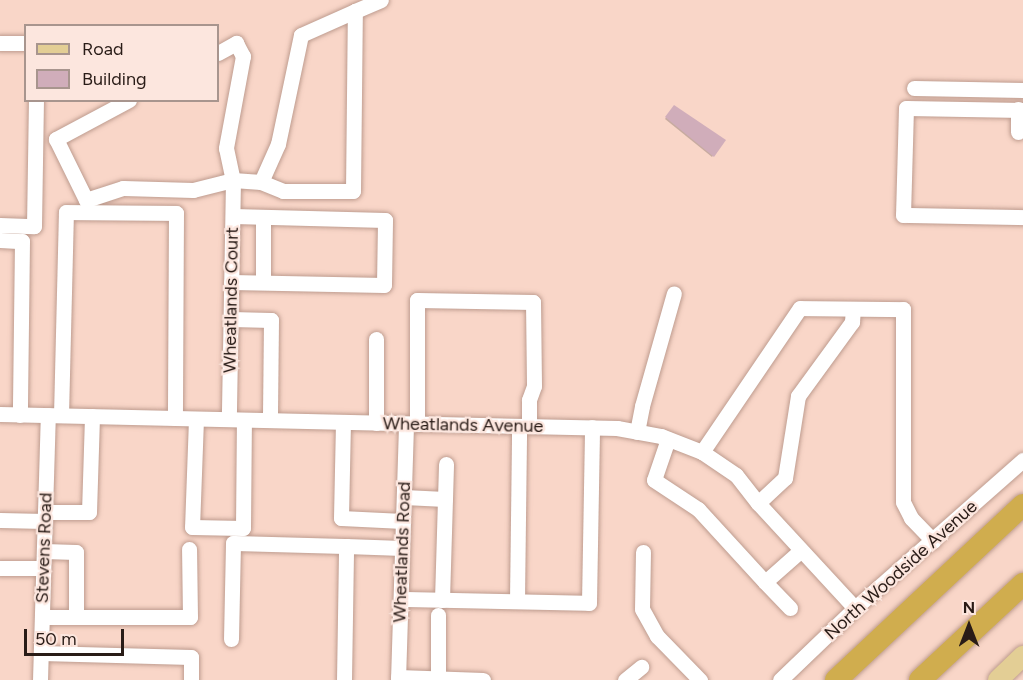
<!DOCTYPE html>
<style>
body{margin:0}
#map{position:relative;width:1023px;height:680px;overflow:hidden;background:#f9d6c8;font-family:Figtree,sans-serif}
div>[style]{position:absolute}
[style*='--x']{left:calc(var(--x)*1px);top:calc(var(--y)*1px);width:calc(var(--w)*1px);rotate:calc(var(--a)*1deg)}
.shadow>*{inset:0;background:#0003}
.building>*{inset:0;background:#d0adba}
.roads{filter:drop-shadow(0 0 2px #be9c8f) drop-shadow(0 0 2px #be9c8f)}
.minor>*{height:15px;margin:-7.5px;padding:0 7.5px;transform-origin:7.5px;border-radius:7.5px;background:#fff}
.major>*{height:20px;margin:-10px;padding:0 10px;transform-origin:10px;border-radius:10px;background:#e3ce95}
.highway>*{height:22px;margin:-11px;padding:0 11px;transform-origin:11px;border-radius:11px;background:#d0ad4e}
span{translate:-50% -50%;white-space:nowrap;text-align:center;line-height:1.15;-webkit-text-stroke:4.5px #fce6de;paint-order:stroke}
.street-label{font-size:18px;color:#291c17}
.legend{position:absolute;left:24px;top:24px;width:195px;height:78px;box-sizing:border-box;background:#fce6de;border:2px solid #a8958e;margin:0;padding:8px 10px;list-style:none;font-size:18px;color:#291c17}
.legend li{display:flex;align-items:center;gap:12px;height:30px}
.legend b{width:30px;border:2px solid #a8958e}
.north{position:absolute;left:939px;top:596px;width:60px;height:60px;-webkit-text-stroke:4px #fce6de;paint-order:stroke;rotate:0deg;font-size:16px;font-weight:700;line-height:24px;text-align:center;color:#291c17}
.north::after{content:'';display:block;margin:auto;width:21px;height:27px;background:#291c17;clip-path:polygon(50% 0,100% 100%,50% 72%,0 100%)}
.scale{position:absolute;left:24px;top:629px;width:100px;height:27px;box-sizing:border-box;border:3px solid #291c17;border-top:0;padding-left:8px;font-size:18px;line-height:21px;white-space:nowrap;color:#291c17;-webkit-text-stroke:4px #fce6de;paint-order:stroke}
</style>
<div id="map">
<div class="shadow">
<div style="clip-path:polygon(674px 107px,724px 140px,712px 157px,665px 119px)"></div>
</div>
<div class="building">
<div style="clip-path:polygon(674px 105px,726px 140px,714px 157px,665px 117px)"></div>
</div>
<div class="roads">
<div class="minor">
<div style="--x:0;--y:43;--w:26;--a:0"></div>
<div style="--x:218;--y:53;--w:21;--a:-29"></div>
<div style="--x:236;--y:43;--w:15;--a:62"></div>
<div style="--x:243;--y:56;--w:94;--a:100.5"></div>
<div style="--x:226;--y:148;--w:33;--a:78"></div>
<div style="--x:233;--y:180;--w:239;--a:91"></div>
<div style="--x:914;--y:88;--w:109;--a:1.1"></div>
<div style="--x:129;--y:100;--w:83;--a:151.9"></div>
<div style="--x:56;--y:139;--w:68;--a:63.8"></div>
<div style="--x:86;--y:200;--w:39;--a:-18"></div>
<div style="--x:123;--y:188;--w:70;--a:1.6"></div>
<div style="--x:193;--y:190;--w:41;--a:-14"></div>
<div style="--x:233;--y:180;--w:28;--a:4"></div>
<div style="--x:261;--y:182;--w:42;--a:-65.9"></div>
<div style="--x:278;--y:144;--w:111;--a:-78.1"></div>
<div style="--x:301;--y:35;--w:59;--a:-24"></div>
<div style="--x:1023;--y:110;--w:117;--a:-179"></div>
<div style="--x:906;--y:108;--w:107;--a:91.6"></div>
<div style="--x:903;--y:215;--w:120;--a:1"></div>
<div style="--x:1018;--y:132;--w:23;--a:-90"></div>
<div style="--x:261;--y:182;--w:24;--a:22"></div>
<div style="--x:283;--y:191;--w:70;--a:0"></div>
<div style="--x:353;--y:191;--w:180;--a:-89.4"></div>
<div style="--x:355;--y:11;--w:28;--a:-23"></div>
<div style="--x:0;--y:225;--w:34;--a:2"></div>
<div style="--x:34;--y:226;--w:126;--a:-89.1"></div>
<div style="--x:0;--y:240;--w:22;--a:3"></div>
<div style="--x:22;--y:241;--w:174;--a:90.7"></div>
<div style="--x:231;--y:282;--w:153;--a:1.1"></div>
<div style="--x:384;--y:285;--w:65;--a:-89.1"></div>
<div style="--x:385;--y:220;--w:152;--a:-178.5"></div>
<div style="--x:263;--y:282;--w:65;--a:-90"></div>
<div style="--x:231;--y:319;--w:40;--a:1.4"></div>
<div style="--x:271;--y:320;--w:100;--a:90.6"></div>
<div style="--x:376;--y:339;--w:84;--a:90"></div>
<div style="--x:0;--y:414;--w:617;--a:1.3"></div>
<div style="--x:617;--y:428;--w:45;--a:10.3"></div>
<div style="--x:661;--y:436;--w:44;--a:21.3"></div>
<div style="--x:702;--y:452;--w:41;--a:34.1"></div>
<div style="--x:736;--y:475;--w:36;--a:52"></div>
<div style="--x:758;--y:503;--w:143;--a:47.3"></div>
<div style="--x:61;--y:415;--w:203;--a:-88.6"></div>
<div style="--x:66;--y:212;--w:110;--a:0.5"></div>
<div style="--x:176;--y:213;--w:205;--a:90.3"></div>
<div style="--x:196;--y:419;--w:108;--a:92.1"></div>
<div style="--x:192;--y:527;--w:51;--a:1.1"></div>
<div style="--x:243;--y:528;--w:108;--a:-89.5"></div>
<div style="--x:343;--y:422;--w:96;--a:91.2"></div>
<div style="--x:341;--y:518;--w:62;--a:2.8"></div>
<div style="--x:417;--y:424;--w:124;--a:-90"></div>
<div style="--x:417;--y:300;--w:116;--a:1"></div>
<div style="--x:533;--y:302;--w:84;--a:89.3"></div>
<div style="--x:534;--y:386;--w:15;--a:110"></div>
<div style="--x:529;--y:400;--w:26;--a:90"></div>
<div style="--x:637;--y:432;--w:26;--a:-79"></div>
<div style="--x:642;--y:406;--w:117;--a:-74.2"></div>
<div style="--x:668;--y:439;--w:43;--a:108.9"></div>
<div style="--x:654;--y:480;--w:53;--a:33.4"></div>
<div style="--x:698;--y:509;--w:99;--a:47.5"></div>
<div style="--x:702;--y:452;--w:174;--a:-55.8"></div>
<div style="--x:800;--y:308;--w:103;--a:0.6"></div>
<div style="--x:903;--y:309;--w:193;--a:90"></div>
<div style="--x:903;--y:502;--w:18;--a:63"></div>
<div style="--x:911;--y:518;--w:32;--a:46"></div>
<div style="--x:404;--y:497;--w:41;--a:2.8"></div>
<div style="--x:758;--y:503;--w:37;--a:-43"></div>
<div style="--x:785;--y:478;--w:83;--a:-81"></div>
<div style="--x:798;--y:396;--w:92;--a:-53.9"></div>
<div style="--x:852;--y:322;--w:13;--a:-86"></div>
<div style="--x:45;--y:512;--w:44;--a:0"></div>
<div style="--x:89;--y:512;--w:96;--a:-88.2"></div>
<div style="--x:0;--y:520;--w:45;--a:1.3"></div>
<div style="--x:44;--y:551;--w:32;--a:2"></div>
<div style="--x:76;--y:552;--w:65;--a:90"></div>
<div style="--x:643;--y:552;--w:57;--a:91"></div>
<div style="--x:642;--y:609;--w:31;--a:61"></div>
<div style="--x:657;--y:636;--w:62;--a:45.7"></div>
<div style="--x:0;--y:568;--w:43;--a:0"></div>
<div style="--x:401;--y:599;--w:188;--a:1.2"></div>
<div style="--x:589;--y:603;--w:176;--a:-89"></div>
<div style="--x:442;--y:600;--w:136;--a:-88.3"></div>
<div style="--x:517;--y:601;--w:175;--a:-89.3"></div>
<div style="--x:790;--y:608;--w:36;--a:-134"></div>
<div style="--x:765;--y:582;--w:47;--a:-41.5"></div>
<div style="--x:438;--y:615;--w:64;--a:90"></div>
<div style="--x:42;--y:617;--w:148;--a:0"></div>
<div style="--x:190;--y:617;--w:68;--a:-90.8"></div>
<div style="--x:231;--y:639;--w:96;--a:-88.8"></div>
<div style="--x:233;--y:543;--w:113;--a:1.5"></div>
<div style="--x:41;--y:653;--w:150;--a:1.5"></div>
<div style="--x:191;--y:657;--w:23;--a:90"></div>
<div style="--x:398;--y:677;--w:85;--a:2"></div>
<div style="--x:40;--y:680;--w:265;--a:-88.3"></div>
<div style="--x:344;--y:680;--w:134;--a:-89.1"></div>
<div style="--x:346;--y:546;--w:56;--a:2"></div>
<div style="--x:398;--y:680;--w:256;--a:-88.2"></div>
<div style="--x:625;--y:680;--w:21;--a:-39"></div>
<div style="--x:780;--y:680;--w:104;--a:-43.8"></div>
<div style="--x:855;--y:608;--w:224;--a:-41.4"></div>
</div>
<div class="major">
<div style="--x:998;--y:680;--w:35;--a:-44"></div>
</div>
<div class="highway">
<div style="--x:836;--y:680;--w:256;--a:-43.1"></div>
<div style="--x:920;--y:680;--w:141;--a:-43"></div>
</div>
</div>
<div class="street-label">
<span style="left:231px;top:300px;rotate:-89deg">Wheatlands Court</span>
<span style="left:463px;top:425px;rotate:1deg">Wheatlands Avenue</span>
<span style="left:44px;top:548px;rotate:-88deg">Stevens Road</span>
<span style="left:402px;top:552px;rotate:-88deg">Wheatlands Road</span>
<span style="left:901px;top:570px;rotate:-42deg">North Woodside Avenue</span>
</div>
<ul class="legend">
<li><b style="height:8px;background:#e3ce95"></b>Road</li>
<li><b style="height:16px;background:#d0adba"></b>Building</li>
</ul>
<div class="north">N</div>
<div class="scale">50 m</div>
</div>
